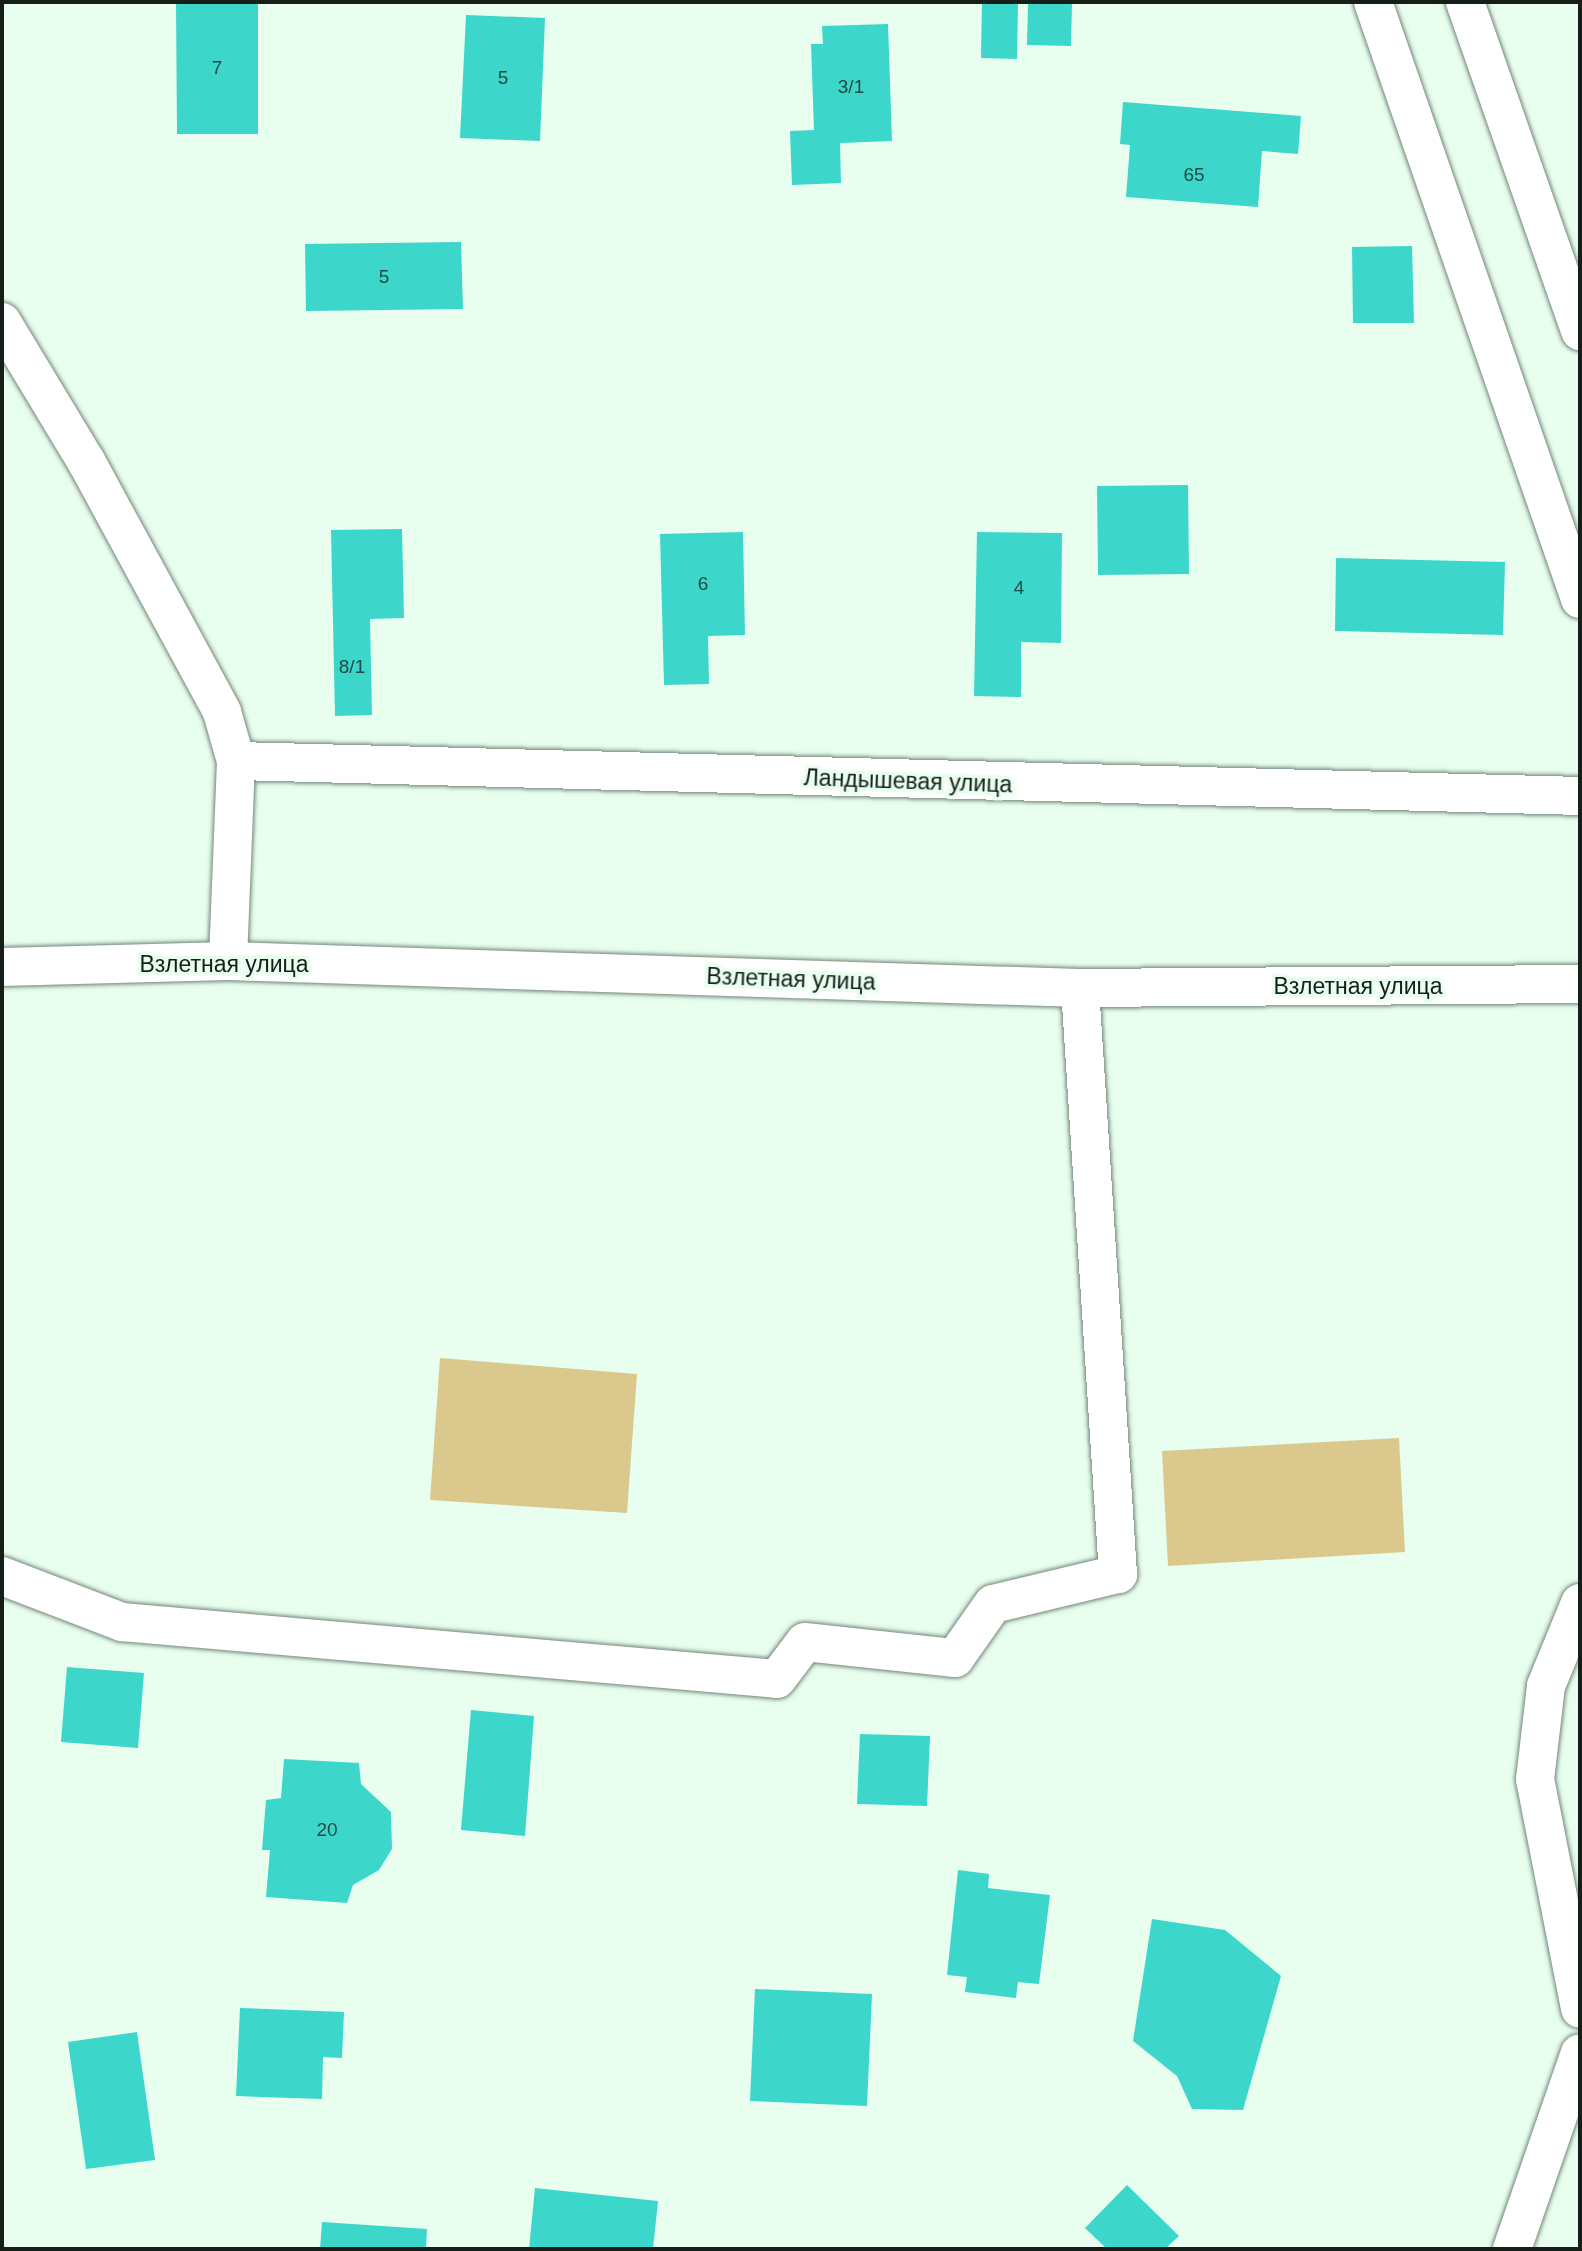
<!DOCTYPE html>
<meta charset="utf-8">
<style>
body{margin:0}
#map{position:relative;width:1582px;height:2251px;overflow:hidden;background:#e8feef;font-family:Arial,sans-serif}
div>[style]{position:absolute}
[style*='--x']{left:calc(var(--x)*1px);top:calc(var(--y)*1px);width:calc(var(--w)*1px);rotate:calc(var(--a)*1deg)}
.green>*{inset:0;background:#dac88c}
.building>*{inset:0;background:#3dd6ca}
.roads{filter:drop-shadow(0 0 2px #738679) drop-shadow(0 0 2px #738679)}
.minor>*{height:38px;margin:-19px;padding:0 19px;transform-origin:19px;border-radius:19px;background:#fff}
span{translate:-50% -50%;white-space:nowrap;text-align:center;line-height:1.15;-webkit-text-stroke:7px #e8feef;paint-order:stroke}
.number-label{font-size:19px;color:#204c45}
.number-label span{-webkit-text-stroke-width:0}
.street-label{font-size:23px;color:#161e19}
.frame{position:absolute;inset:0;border:4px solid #161e19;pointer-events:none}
</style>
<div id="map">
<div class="green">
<div style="clip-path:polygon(440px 1358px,637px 1374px,627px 1513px,430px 1500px)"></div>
<div style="clip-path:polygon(1399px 1438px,1405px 1552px,1168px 1566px,1162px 1451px)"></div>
</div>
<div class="building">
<div style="clip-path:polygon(176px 2px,258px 2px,258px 134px,177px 134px)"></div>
<div style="clip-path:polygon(982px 2px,1018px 2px,1017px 59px,981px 58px)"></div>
<div style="clip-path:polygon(1028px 2px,1072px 2px,1071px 46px,1027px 45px)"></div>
<div style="clip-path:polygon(466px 15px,545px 18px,540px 141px,460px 138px)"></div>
<div style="clip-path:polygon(888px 24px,892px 141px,840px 143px,841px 183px,792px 185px,790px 131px,814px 130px,811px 44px,823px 44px,822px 26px)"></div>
<div style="clip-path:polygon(1123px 102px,1301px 116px,1298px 154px,1262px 151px,1258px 207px,1126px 197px,1130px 145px,1120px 144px)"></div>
<div style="clip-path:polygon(461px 242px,463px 309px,306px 311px,305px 244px)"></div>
<div style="clip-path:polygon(1412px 246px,1414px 323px,1353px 323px,1352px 247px)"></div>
<div style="clip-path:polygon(1188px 485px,1189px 574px,1098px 575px,1097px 486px)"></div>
<div style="clip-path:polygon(402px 529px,404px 618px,370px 619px,372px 715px,335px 716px,331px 530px)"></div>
<div style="clip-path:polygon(743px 532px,745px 635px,708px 636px,709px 684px,664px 685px,660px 534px)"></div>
<div style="clip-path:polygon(977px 532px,1062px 533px,1061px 643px,1021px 642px,1021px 697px,974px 696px)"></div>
<div style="clip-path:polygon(1336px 558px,1505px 562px,1503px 635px,1335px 631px)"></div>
<div style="clip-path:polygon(67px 1667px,144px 1673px,138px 1748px,61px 1742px)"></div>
<div style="clip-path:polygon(471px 1710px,534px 1716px,525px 1836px,461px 1830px)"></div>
<div style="clip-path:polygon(860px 1734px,930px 1736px,927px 1806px,857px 1804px)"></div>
<div style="clip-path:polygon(284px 1759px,359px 1763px,361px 1784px,391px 1812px,392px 1849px,379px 1870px,353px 1885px,347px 1903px,266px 1897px,270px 1850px,262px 1850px,266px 1800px,281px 1798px)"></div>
<div style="clip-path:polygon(958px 1870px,989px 1874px,988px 1888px,1050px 1895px,1039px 1984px,1018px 1982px,1016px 1998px,965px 1992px,967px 1977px,947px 1975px)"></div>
<div style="clip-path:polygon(1152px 1919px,1225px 1930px,1281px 1976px,1243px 2110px,1192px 2109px,1177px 2076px,1133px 2041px)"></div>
<div style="clip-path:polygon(755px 1989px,872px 1994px,867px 2106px,750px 2101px)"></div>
<div style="clip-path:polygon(240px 2008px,344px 2012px,342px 2058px,323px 2057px,322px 2099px,236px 2096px)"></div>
<div style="clip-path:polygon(137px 2032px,155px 2160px,86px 2169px,68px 2042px)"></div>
<div style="clip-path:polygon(1127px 2185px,1179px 2236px,1165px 2249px,1107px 2249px,1085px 2228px)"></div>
<div style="clip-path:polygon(535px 2188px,658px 2201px,653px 2249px,529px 2249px)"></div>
<div style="clip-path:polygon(322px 2222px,427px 2229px,426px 2249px,320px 2249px)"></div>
</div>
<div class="roads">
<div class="minor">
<div style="--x:1373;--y:2;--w:632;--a:70.88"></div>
<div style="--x:1465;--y:2;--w:349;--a:70.7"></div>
<div style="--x:2;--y:322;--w:162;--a:58.9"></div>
<div style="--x:86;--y:461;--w:285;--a:61.5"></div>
<div style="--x:222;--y:712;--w:51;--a:74.1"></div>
<div style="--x:236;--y:761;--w:200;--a:92.3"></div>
<div style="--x:236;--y:761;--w:1344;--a:1.49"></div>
<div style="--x:2;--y:967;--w:226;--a:-1.5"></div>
<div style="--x:228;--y:961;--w:852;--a:1.82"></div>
<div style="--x:1080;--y:988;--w:500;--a:-0.46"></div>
<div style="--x:2;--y:1576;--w:129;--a:21"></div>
<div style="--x:122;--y:1622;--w:657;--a:4.97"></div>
<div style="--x:777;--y:1679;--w:46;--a:-52.9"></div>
<div style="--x:805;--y:1642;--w:151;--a:6.1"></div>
<div style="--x:955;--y:1658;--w:66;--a:-54.9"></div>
<div style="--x:993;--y:1604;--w:129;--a:-13.5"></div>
<div style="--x:1118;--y:1574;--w:587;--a:-93.71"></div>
<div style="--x:1580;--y:1603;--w:90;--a:112.3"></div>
<div style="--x:1546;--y:1686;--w:94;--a:96.7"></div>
<div style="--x:1535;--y:1779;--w:234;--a:78.9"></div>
<div style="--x:1512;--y:2249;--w:207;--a:-70.9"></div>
</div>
</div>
<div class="number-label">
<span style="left:217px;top:68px">7</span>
<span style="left:503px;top:78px">5</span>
<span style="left:851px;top:87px">3/1</span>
<span style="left:1194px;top:175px">65</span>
<span style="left:384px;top:277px">5</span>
<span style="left:703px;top:584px">6</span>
<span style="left:1019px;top:588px">4</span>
<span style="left:352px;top:667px">8/1</span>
<span style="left:327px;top:1830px">20</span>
</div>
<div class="street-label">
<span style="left:908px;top:781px;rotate:2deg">Ландышевая улица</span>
<span style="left:224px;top:964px">Взлетная улица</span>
<span style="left:791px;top:979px;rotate:2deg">Взлетная улица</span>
<span style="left:1358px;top:986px">Взлетная улица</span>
</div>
<div class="frame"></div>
</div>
